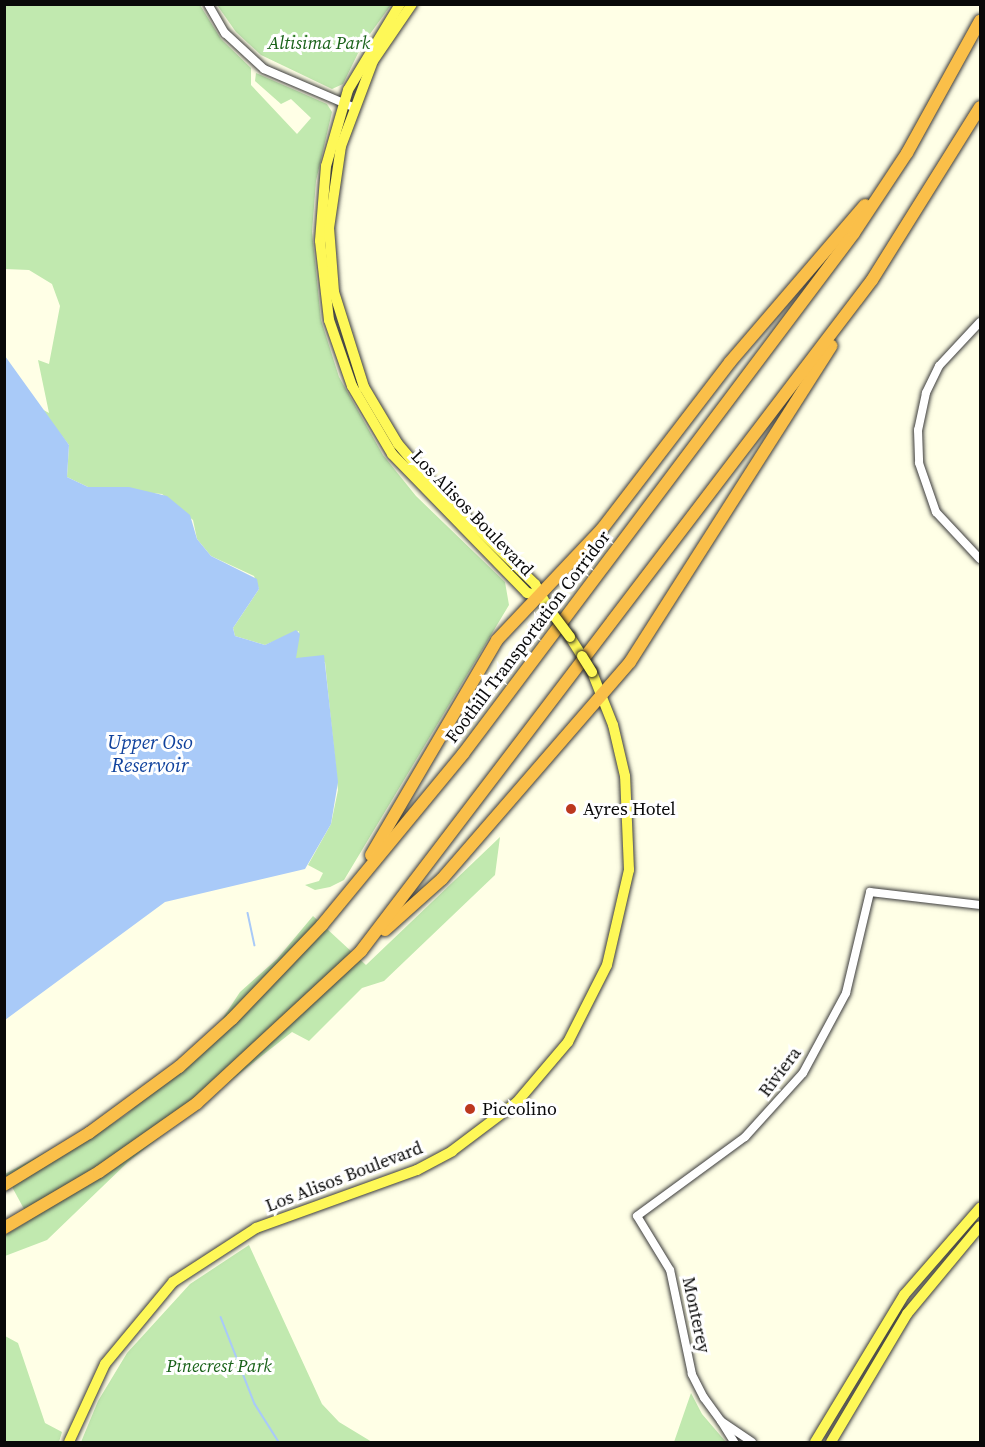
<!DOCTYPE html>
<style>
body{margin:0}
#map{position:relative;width:985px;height:1447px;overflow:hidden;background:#ffffe6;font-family:"Source Serif 4",serif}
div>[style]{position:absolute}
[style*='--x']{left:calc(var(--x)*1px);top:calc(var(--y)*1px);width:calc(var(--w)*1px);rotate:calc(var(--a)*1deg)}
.green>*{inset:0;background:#c1e9af}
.water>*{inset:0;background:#a9caf8}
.stream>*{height:1.5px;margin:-0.75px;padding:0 0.75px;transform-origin:0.75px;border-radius:0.75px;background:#a9caf8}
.roads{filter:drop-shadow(0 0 2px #3c3c3c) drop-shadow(0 0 2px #3c3c3c)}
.minor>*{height:8px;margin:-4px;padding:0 4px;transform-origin:4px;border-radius:4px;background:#fff}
.major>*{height:10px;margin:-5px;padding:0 5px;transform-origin:5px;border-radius:5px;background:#fef857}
.highway>*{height:12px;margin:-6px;padding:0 6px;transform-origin:6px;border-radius:6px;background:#fabf49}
.bridges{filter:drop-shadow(0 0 2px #1a1a1a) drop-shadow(0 0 2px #1a1a1a)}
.major-bridge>*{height:10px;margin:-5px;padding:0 5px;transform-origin:5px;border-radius:5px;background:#fef857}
.dots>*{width:16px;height:16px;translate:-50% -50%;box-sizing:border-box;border:3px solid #fff;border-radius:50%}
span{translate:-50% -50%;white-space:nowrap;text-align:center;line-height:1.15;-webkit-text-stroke:6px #fff;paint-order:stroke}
.park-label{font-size:18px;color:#196219;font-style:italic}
.street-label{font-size:18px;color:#090909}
.poi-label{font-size:18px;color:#090909}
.left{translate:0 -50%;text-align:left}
.water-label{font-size:20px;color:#10429d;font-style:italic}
.frame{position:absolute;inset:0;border:6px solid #090909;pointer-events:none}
</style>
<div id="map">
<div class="green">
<div style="clip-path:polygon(4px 5px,200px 5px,221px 39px,251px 68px,251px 85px,297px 134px,311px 118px,291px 99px,281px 104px,255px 81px,256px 73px,327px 104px,332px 112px,316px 181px,312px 232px,321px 320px,339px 377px,383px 455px,416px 496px,505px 582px,509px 605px,344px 880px,330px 887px,315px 890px,305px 885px,319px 881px,323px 873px,308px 865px,331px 824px,338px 790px,325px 662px,295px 658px,299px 631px,265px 645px,235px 636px,233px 628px,259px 589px,254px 576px,211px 556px,197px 539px,193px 520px,162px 494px,88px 487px,67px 477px,69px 445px,40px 408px,49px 413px,38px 360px,49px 364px,60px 306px,52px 284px,29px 270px,5px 269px)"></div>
<div style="clip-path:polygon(217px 5px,391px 5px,362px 45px,343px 84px,332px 89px,261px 55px,236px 32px)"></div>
<div style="clip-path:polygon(500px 837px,495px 875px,384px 981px,362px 988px,309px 1041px,292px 1032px,128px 1162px,47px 1240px,5px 1256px,4px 1236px,30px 1220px,5px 1174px,89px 1129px,112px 1124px,127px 1114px,219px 1024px,240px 992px,277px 959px,313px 916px,366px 965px)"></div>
<div style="clip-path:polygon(249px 1245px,322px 1404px,339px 1422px,372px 1442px,81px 1442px,98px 1401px,127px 1353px,190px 1284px)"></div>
<div style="clip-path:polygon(5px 1336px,18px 1343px,45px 1423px,62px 1432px,59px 1442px,5px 1442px)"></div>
<div style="clip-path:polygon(691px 1393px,702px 1414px,726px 1442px,674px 1442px)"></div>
</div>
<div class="water">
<div style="clip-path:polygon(5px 356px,69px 445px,67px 477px,88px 487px,129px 487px,167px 496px,190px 515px,197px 539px,211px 556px,257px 579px,259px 589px,233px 628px,235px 636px,265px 645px,296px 630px,300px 634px,296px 658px,324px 655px,338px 782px,331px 824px,305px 869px,165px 902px,5px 1020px)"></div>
</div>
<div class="stream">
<div style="--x:248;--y:913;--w:33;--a:78"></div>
<div style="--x:221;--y:1317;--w:93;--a:68.7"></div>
<div style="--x:255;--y:1404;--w:45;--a:57.7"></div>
</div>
<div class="roads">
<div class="minor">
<div style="--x:208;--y:4;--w:34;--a:60"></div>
<div style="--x:225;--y:33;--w:53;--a:42.7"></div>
<div style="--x:264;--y:69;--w:97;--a:23.1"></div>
<div style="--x:980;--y:322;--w:60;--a:133"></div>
<div style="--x:939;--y:366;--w:30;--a:116"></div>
<div style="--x:926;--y:393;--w:38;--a:102"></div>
<div style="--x:918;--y:430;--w:33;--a:88"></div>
<div style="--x:919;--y:463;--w:52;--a:70.9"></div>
<div style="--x:936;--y:512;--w:64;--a:46.9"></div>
<div style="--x:721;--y:1421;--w:25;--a:58"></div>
<div style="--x:752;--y:1442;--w:37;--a:-146"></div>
<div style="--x:721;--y:1421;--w:29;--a:-126"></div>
<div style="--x:704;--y:1398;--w:27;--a:-117"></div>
<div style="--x:692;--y:1374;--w:106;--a:-101.9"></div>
<div style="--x:670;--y:1270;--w:63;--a:-121.4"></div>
<div style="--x:637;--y:1216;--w:134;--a:-36.2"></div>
<div style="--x:745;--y:1137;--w:86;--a:-47.8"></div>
<div style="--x:803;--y:1073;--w:91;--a:-61.7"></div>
<div style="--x:846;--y:993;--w:104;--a:-76.6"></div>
<div style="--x:870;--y:892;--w:111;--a:6.7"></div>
</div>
<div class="major">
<div style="--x:400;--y:4;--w:100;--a:121.2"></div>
<div style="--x:348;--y:90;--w:79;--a:106.1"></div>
<div style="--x:326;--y:166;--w:75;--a:94.6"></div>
<div style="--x:320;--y:241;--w:80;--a:83.5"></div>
<div style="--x:329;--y:320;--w:70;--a:70.8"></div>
<div style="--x:352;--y:386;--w:79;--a:59.5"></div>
<div style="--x:392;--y:454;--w:194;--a:45.8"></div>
<div style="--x:527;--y:593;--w:11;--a:10"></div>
<div style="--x:412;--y:4;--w:69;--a:124.4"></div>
<div style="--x:373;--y:61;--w:91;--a:110.6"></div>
<div style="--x:341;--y:146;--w:83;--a:98.3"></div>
<div style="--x:329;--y:228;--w:64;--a:85.5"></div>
<div style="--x:334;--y:292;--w:100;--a:72.5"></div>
<div style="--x:364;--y:387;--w:66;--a:59.2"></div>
<div style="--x:398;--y:444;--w:52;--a:49.6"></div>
<div style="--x:432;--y:484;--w:144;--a:44.2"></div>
<div style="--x:535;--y:584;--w:29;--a:61"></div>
<div style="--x:570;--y:637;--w:22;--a:58"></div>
<div style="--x:69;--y:1442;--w:86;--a:-65.2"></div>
<div style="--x:105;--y:1364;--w:107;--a:-50.3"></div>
<div style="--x:173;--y:1282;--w:99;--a:-33"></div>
<div style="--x:256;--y:1228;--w:171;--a:-19.8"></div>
<div style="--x:417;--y:1170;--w:40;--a:-28"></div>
<div style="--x:452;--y:1151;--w:81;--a:-37"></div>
<div style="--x:517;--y:1102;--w:79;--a:-49.6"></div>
<div style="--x:568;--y:1042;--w:86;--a:-63.1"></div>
<div style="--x:607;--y:965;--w:98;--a:-77"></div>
<div style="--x:629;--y:870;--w:94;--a:-92.4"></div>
<div style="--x:625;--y:776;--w:52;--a:-103.2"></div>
<div style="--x:613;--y:725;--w:57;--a:-111.6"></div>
<div style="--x:815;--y:1442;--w:172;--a:-58.8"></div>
<div style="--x:904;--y:1295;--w:116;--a:-48.9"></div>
<div style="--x:831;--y:1442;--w:149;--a:-59.3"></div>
<div style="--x:907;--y:1314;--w:114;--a:-50.3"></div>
</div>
<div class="highway">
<div style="--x:371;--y:855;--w:249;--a:-59.6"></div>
<div style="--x:497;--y:640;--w:153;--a:-46.6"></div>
<div style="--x:602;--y:529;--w:210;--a:-52.5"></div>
<div style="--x:730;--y:362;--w:207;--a:-49.3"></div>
<div style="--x:385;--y:930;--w:76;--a:-41.8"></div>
<div style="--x:442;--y:879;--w:287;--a:-49.1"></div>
<div style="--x:630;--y:662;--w:375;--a:-57.5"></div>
<div style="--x:4;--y:1185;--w:100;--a:-31.5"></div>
<div style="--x:89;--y:1133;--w:112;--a:-36.3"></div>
<div style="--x:179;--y:1067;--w:72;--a:-42.2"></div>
<div style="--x:232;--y:1019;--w:130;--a:-46.2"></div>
<div style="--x:322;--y:925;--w:222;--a:-50.5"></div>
<div style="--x:463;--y:754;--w:651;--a:-53.11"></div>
<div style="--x:854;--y:233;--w:96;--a:-56.5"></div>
<div style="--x:907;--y:153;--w:151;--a:-61.1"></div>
<div style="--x:4;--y:1228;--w:110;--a:-30.5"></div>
<div style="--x:99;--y:1172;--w:120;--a:-35.1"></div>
<div style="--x:197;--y:1103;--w:224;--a:-42.8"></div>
<div style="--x:361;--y:951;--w:843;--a:-52.71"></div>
<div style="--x:872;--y:280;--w:204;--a:-58"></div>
</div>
</div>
<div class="bridges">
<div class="major-bridge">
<div style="--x:549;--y:609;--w:35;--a:53"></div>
<div style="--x:582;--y:656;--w:19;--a:58"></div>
</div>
</div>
<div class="dots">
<div style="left:571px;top:809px;background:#bc381e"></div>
<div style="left:470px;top:1109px;background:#bc381e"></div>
</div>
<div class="park-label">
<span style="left:319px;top:43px">Altisima Park</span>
<span style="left:219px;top:1366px">Pinecrest Park</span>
</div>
<div class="street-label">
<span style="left:472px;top:513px;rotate:46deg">Los Alisos Boulevard</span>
<span style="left:528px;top:637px;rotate:-53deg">Foothill Transportation Corridor</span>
<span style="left:780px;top:1072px;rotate:-53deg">Riviera</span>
<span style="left:344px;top:1177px;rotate:-21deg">Los Alisos Boulevard</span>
<span style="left:696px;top:1315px;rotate:78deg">Monterey</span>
</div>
<div class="poi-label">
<span class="left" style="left:583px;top:809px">Ayres Hotel</span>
<span class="left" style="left:482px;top:1109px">Piccolino</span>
</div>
<div class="water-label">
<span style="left:150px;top:754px">Upper Oso<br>Reservoir</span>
</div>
<div class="frame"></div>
</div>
